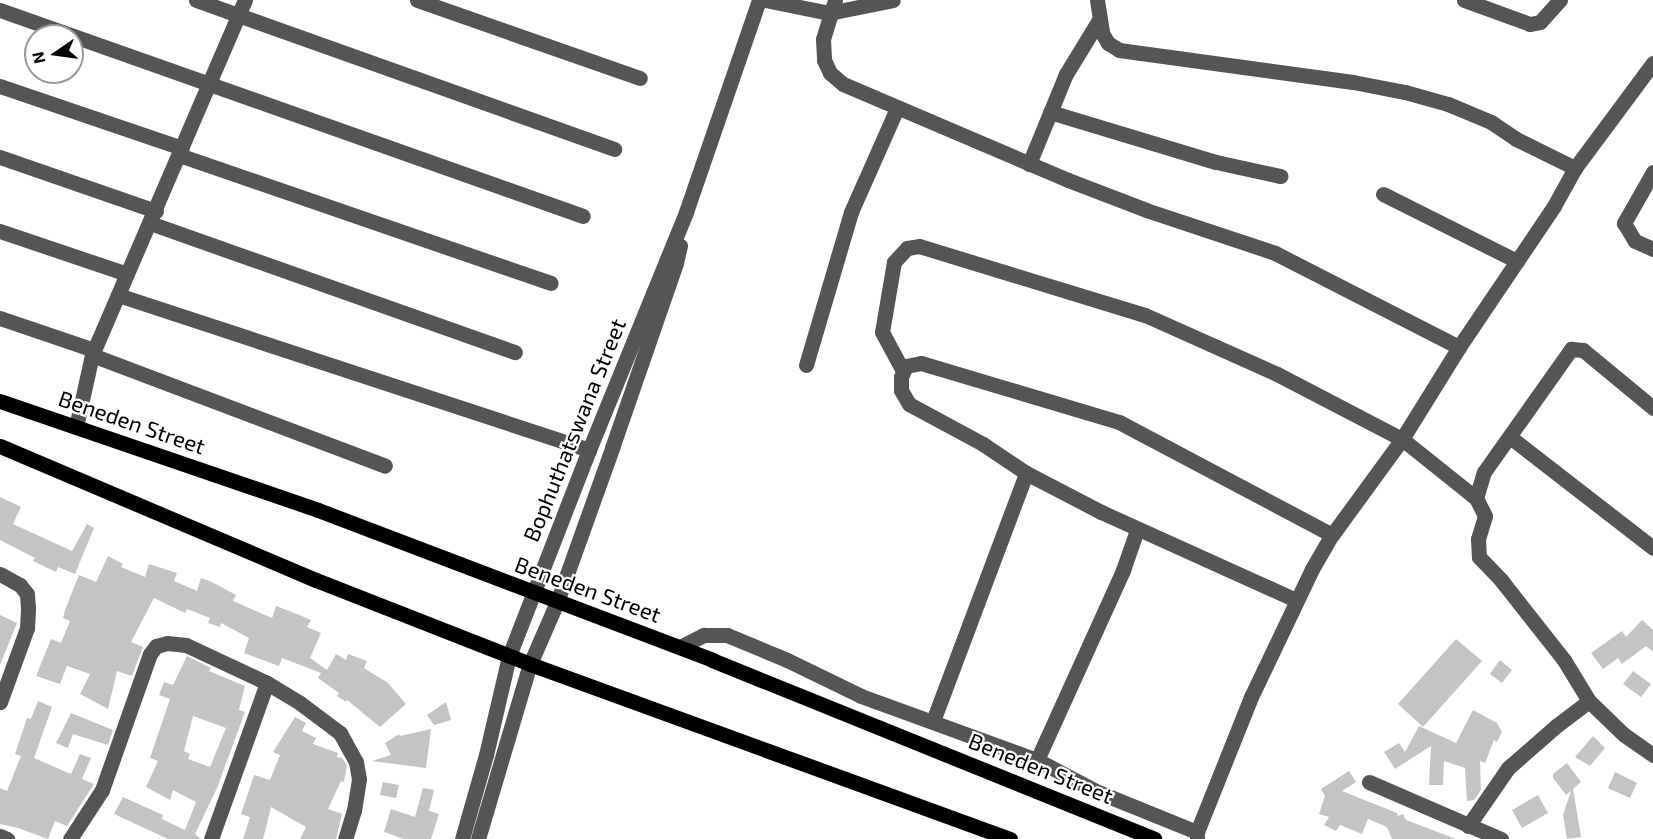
<!DOCTYPE html>
<style>
body{margin:0}
#map{position:relative;width:1653px;height:839px;overflow:hidden;background:#fff;font-family:"Exo 2",sans-serif}
div>[style]{position:absolute}
[style*='--x']{left:calc(var(--x)*1px);top:calc(var(--y)*1px);width:calc(var(--w)*1px);rotate:calc(var(--a)*1deg)}
.building>*{inset:0;background:#c4c4c4}
.minor>*{height:15px;margin:-7.5px;padding:0 7.5px;transform-origin:7.5px;border-radius:7.5px;background:#555}
.major>*{height:15px;margin:-7.5px;padding:0 7.5px;transform-origin:7.5px;border-radius:7.5px;background:#000}
span{translate:-50% -50%;white-space:nowrap;text-align:center;line-height:1.15;-webkit-text-stroke:4.5px #fff;paint-order:stroke}
.street-label{font-size:22px;color:#000}
.north{position:absolute;left:24px;top:24px;width:60px;height:60px;box-sizing:border-box;background:#fff;border:2px solid #999;border-radius:50%;rotate:257deg;font-size:16px;font-weight:700;line-height:24px;text-align:center;color:#000}
.north::after{content:'';display:block;margin:auto;width:21px;height:27px;background:#000;clip-path:polygon(50% 0,100% 100%,50% 72%,0 100%)}
</style>
<div id="map">
<div class="building">
<div style="clip-path:polygon(0 497px,21px 507px,13px 524px,72px 551px,87px 524px,94px 528px,75px 574px,58px 567px,56px 572px,33px 561px,35px 558px,0 540px)"></div>
<div style="clip-path:polygon(108px 556px,123px 564px,121px 567px,145px 577px,149px 564px,177px 573px,174px 581px,197px 591px,201px 578px,212px 582px,236px 595px,233px 601px,272px 618px,276px 606px,302px 616px,311px 620px,307px 627px,321px 633px,310px 658px,327px 670px,336px 654px,346px 660px,348px 654px,367px 661px,364px 668px,388px 683px,406px 704px,380px 727px,347px 700px,346px 702px,337px 696px,339px 693px,318px 678px,321px 673px,282px 658px,279px 666px,244px 653px,249px 638px,221px 623px,220px 627px,208px 623px,210px 618px,187px 609px,185px 613px,154px 598px,131px 642px,143px 647px,132px 676px,117px 671px,108px 709px,80px 694px,90px 674px,67px 666px,60px 684px,36px 676px,51px 639px,61px 643px,70px 621px,63px 618px,65px 610px,79px 575px,96px 582px)"></div>
<div style="clip-path:polygon(0 615px,17px 623px,0 665px)"></div>
<div style="clip-path:polygon(1642px 620px,1653px 630px,1653px 652px,1646px 646px,1622px 664px,1618px 658px,1603px 669px,1591px 653px,1622px 631px,1626px 637px)"></div>
<div style="clip-path:polygon(1456px 639px,1482px 661px,1423px 727px,1398px 704px)"></div>
<div style="clip-path:polygon(evenodd,187px 656px,211px 668px,209px 671px,245px 686px,239px 710px,245px 712px,217px 788px,195px 834px,201px 839px,168px 839px,114px 814px,123px 797px,163px 815px,162px 819px,185px 830px,196px 802px,173px 790px,170px 800px,146px 787px,158px 761px,150px 758px,170px 699px,159px 695px,164px 682px,173px 685px,187px 656px,193px 716px,226px 728px,210px 767px,188px 759px,190px 754px,184px 751px,193px 716px)"></div>
<div style="clip-path:polygon(1500px 660px,1512px 670px,1502px 683px,1490px 674px)"></div>
<div style="clip-path:polygon(1633px 671px,1651px 684px,1641px 697px,1623px 684px)"></div>
<div style="clip-path:polygon(38px 701px,52px 707px,34px 758px,71px 774px,80px 754px,91px 758px,82px 779px,94px 784px,67px 826px,55px 821px,48px 839px,18px 828px,0 824px,0 788px,7px 791px,21px 756px,15px 754px,27px 718px,31px 719px)"></div>
<div style="clip-path:polygon(446px 702px,451px 720px,434px 725px,427px 715px)"></div>
<div style="clip-path:polygon(1473px 710px,1497px 723px,1502px 732px,1497px 742px,1494px 740px,1485px 763px,1480px 761px,1481px 790px,1474px 800px,1467px 801px,1465px 768px,1444px 761px,1443px 785px,1429px 785px,1431px 746px,1395px 769px,1384px 752px,1399px 743px,1405px 752px,1419px 726px,1456px 743px)"></div>
<div style="clip-path:polygon(71px 713px,113px 730px,108px 745px,73px 734px,68px 748px,56px 743px)"></div>
<div style="clip-path:polygon(295px 717px,306px 723px,302px 731px,316px 738px,313px 744px,338px 753px,337px 757px,342px 758px,347px 765px,344px 782px,341px 781px,328px 809px,342px 814px,336px 839px,300px 839px,306px 827px,271px 807px,263px 839px,243px 839px,250px 817px,241px 814px,254px 775px,270px 780px,280px 755px,273px 752px)"></div>
<div style="clip-path:polygon(431px 729px,426px 768px,372px 761px,391px 755px,385px 743px,399px 734px,400px 736px)"></div>
<div style="clip-path:polygon(1593px 736px,1605px 748px,1590px 766px,1575px 757px)"></div>
<div style="clip-path:polygon(1567px 763px,1581px 782px,1573px 789px,1581px 837px,1567px 839px,1563px 815px,1571px 791px,1566px 795px,1553px 778px,1553px 774px)"></div>
<div style="clip-path:polygon(1349px 771px,1356px 782px,1342px 791px,1397px 813px,1398px 816px,1403px 814px,1406px 820px,1456px 839px,1392px 839px,1387px 827px,1368px 819px,1362px 834px,1340px 825px,1336px 831px,1324px 825px,1329px 817px,1319px 814px,1325px 796px,1321px 789px)"></div>
<div style="clip-path:polygon(1615px 772px,1637px 783px,1630px 798px,1608px 788px)"></div>
<div style="clip-path:polygon(383px 782px,399px 785px,396px 798px,380px 795px)"></div>
<div style="clip-path:polygon(423px 788px,434px 790px,429px 811px,439px 814px,431px 839px,404px 839px,384px 832px,391px 809px,415px 817px)"></div>
<div style="clip-path:polygon(1538px 795px,1548px 813px,1522px 828px,1512px 810px)"></div>
</div>
<div class="minor">
<div style="--x:196;--y:0;--w:444;--a:19.6"></div>
<div style="--x:417;--y:0;--w:236;--a:19.3"></div>
<div style="--x:765;--y:0;--w:65;--a:11.5"></div>
<div style="--x:829;--y:13;--w:65;--a:-11.5"></div>
<div style="--x:835;--y:0;--w:41;--a:107.1"></div>
<div style="--x:823;--y:39;--w:21;--a:87"></div>
<div style="--x:824;--y:60;--w:14;--a:65"></div>
<div style="--x:830;--y:73;--w:17;--a:40"></div>
<div style="--x:843;--y:84;--w:245;--a:23.1"></div>
<div style="--x:1068;--y:180;--w:84;--a:21"></div>
<div style="--x:1146;--y:210;--w:136;--a:18.4"></div>
<div style="--x:1275;--y:253;--w:207;--a:27.1"></div>
<div style="--x:1097;--y:0;--w:33;--a:81"></div>
<div style="--x:1102;--y:33;--w:12;--a:59"></div>
<div style="--x:1108;--y:43;--w:13;--a:32"></div>
<div style="--x:1119;--y:50;--w:236;--a:7.8"></div>
<div style="--x:1353;--y:82;--w:53;--a:10.9"></div>
<div style="--x:1405;--y:92;--w:45;--a:15.6"></div>
<div style="--x:1448;--y:104;--w:47;--a:22.7"></div>
<div style="--x:1491;--y:122;--w:30;--a:34"></div>
<div style="--x:1516;--y:139;--w:66;--a:26.2"></div>
<div style="--x:1464;--y:0;--w:70;--a:20"></div>
<div style="--x:1530;--y:24;--w:10;--a:-11"></div>
<div style="--x:1540;--y:22;--w:30;--a:-48"></div>
<div style="--x:0;--y:10;--w:618;--a:19.46"></div>
<div style="--x:0;--y:86;--w:192;--a:18.8"></div>
<div style="--x:1050;--y:112;--w:173;--a:16.8"></div>
<div style="--x:1216;--y:162;--w:66;--a:12.3"></div>
<div style="--x:179;--y:155;--w:393;--a:19"></div>
<div style="--x:0;--y:157;--w:165;--a:19.1"></div>
<div style="--x:1029;--y:164;--w:97;--a:-67.7"></div>
<div style="--x:1066;--y:74;--w:63;--a:-58.6"></div>
<div style="--x:1653;--y:172;--w:59;--a:119.6"></div>
<div style="--x:1624;--y:223;--w:21;--a:59"></div>
<div style="--x:1635;--y:241;--w:20;--a:24"></div>
<div style="--x:1383;--y:194;--w:150;--a:26.6"></div>
<div style="--x:150;--y:223;--w:387;--a:19.5"></div>
<div style="--x:0;--y:231;--w:134;--a:18.7"></div>
<div style="--x:118;--y:295;--w:496;--a:18.2"></div>
<div style="--x:0;--y:318;--w:99;--a:18.8"></div>
<div style="--x:92;--y:355;--w:313;--a:20.7"></div>
<div style="--x:806;--y:365;--w:159;--a:-73.6"></div>
<div style="--x:851;--y:212;--w:114;--a:-66.1"></div>
<div style="--x:903;--y:371;--w:44;--a:-118.3"></div>
<div style="--x:882;--y:332;--w:71;--a:-80.3"></div>
<div style="--x:894;--y:262;--w:19;--a:-47"></div>
<div style="--x:907;--y:248;--w:12;--a:-9"></div>
<div style="--x:919;--y:246;--w:236;--a:17"></div>
<div style="--x:1145;--y:315;--w:145;--a:24.1"></div>
<div style="--x:1277;--y:374;--w:141;--a:27.5"></div>
<div style="--x:1402;--y:439;--w:95;--a:38.6"></div>
<div style="--x:1476;--y:498;--w:20;--a:63"></div>
<div style="--x:1485;--y:516;--w:24;--a:107"></div>
<div style="--x:1478;--y:539;--w:18;--a:87"></div>
<div style="--x:1479;--y:557;--w:32;--a:46"></div>
<div style="--x:1501;--y:580;--w:102;--a:51.8"></div>
<div style="--x:1564;--y:660;--w:48;--a:58.6"></div>
<div style="--x:1589;--y:701;--w:47;--a:44.1"></div>
<div style="--x:1623;--y:734;--w:37;--a:35"></div>
<div style="--x:76;--y:427;--w:74;--a:-77.5"></div>
<div style="--x:92;--y:355;--w:387;--a:-66.7"></div>
<div style="--x:1510;--y:437;--w:181;--a:37.8"></div>
<div style="--x:1476;--y:498;--w:27;--a:-73"></div>
<div style="--x:1484;--y:472;--w:151;--a:-54.7"></div>
<div style="--x:1571;--y:349;--w:12;--a:5"></div>
<div style="--x:1583;--y:350;--w:91;--a:39.6"></div>
<div style="--x:0;--y:574;--w:23;--a:29"></div>
<div style="--x:20;--y:585;--w:11;--a:52"></div>
<div style="--x:27;--y:594;--w:15;--a:86"></div>
<div style="--x:28;--y:609;--w:19;--a:93"></div>
<div style="--x:27;--y:628;--w:79;--a:110"></div>
<div style="--x:1296;--y:600;--w:214;--a:-155.7"></div>
<div style="--x:1101;--y:512;--w:85;--a:-152.5"></div>
<div style="--x:1026;--y:473;--w:52;--a:-146"></div>
<div style="--x:983;--y:444;--w:84;--a:-151.6"></div>
<div style="--x:909;--y:404;--w:16;--a:-120"></div>
<div style="--x:901;--y:390;--w:13;--a:-90"></div>
<div style="--x:901;--y:377;--w:12;--a:-66"></div>
<div style="--x:906;--y:366;--w:15;--a:-11"></div>
<div style="--x:921;--y:363;--w:207;--a:16.6"></div>
<div style="--x:1119;--y:422;--w:241;--a:27.9"></div>
<div style="--x:680;--y:647;--w:27;--a:-27"></div>
<div style="--x:704;--y:635;--w:23;--a:0"></div>
<div style="--x:727;--y:635;--w:65;--a:22.6"></div>
<div style="--x:787;--y:660;--w:82;--a:25.9"></div>
<div style="--x:861;--y:696;--w:187;--a:20"></div>
<div style="--x:1037;--y:760;--w:69;--a:27.7"></div>
<div style="--x:1098;--y:792;--w:107;--a:22"></div>
<div style="--x:933;--y:721;--w:265;--a:-69.4"></div>
<div style="--x:1037;--y:760;--w:209;--a:-65.6"></div>
<div style="--x:1123;--y:570;--w:42;--a:-70.7"></div>
<div style="--x:1369;--y:782;--w:144;--a:23.4"></div>
<div style="--x:1468;--y:826;--w:70;--a:-55.4"></div>
<div style="--x:1508;--y:768;--w:64;--a:-41.2"></div>
<div style="--x:1556;--y:726;--w:41;--a:-37.1"></div>
<div style="--x:0;--y:836;--w:8;--a:23"></div>
<div style="--x:70;--y:839;--w:59;--a:-56.9"></div>
<div style="--x:102;--y:790;--w:144;--a:-70.6"></div>
<div style="--x:150;--y:654;--w:10;--a:-53"></div>
<div style="--x:156;--y:646;--w:11;--a:-15"></div>
<div style="--x:167;--y:643;--w:19;--a:6"></div>
<div style="--x:186;--y:645;--w:89;--a:25.1"></div>
<div style="--x:267;--y:683;--w:39;--a:31"></div>
<div style="--x:300;--y:703;--w:50;--a:36.9"></div>
<div style="--x:340;--y:733;--w:33;--a:61"></div>
<div style="--x:356;--y:762;--w:17;--a:80"></div>
<div style="--x:359;--y:779;--w:31;--a:99"></div>
<div style="--x:354;--y:810;--w:30;--a:107"></div>
<div style="--x:211;--y:839;--w:166;--a:-70.3"></div>
<div style="--x:462;--y:839;--w:87;--a:-74.1"></div>
<div style="--x:486;--y:755;--w:102;--a:-76.9"></div>
<div style="--x:509;--y:656;--w:221;--a:-68.8"></div>
<div style="--x:589;--y:450;--w:257;--a:-67.8"></div>
<div style="--x:686;--y:212;--w:224;--a:-71"></div>
<div style="--x:478;--y:839;--w:183;--a:-73.5"></div>
<div style="--x:530;--y:664;--w:68;--a:-66.5"></div>
<div style="--x:557;--y:602;--w:164;--a:-70.3"></div>
<div style="--x:612;--y:448;--w:196;--a:-70.9"></div>
<div style="--x:676;--y:263;--w:18;--a:-77"></div>
<div style="--x:1197;--y:839;--w:7;--a:-90"></div>
<div style="--x:1197;--y:832;--w:145;--a:-68.2"></div>
<div style="--x:1251;--y:697;--w:142;--a:-64.5"></div>
<div style="--x:1312;--y:569;--w:39;--a:-60"></div>
<div style="--x:1332;--y:535;--w:119;--a:-53.9"></div>
<div style="--x:1402;--y:439;--w:108;--a:-58.2"></div>
<div style="--x:1459;--y:347;--w:170;--a:-56"></div>
<div style="--x:1554;--y:206;--w:43;--a:-61.1"></div>
<div style="--x:1575;--y:168;--w:131;--a:-53.4"></div>
</div>
<div class="major">
<div style="--x:0;--y:401;--w:336;--a:18.9"></div>
<div style="--x:318;--y:510;--w:422;--a:20.8"></div>
<div style="--x:712;--y:660;--w:477;--a:22"></div>
<div style="--x:0;--y:446;--w:343;--a:23"></div>
<div style="--x:316;--y:580;--w:230;--a:21.4"></div>
<div style="--x:530;--y:664;--w:511;--a:20.03"></div>
</div>
<div class="street-label">
<span style="left:132px;top:422px;rotate:19deg">Beneden Street</span>
<span style="left:574px;top:430px;rotate:-68deg">Bophuthatswana Street</span>
<span style="left:588px;top:589px;rotate:20deg">Beneden Street</span>
<span style="left:1041px;top:768px;rotate:22deg">Beneden Street</span>
</div>
<div class="north">N</div>
</div>
